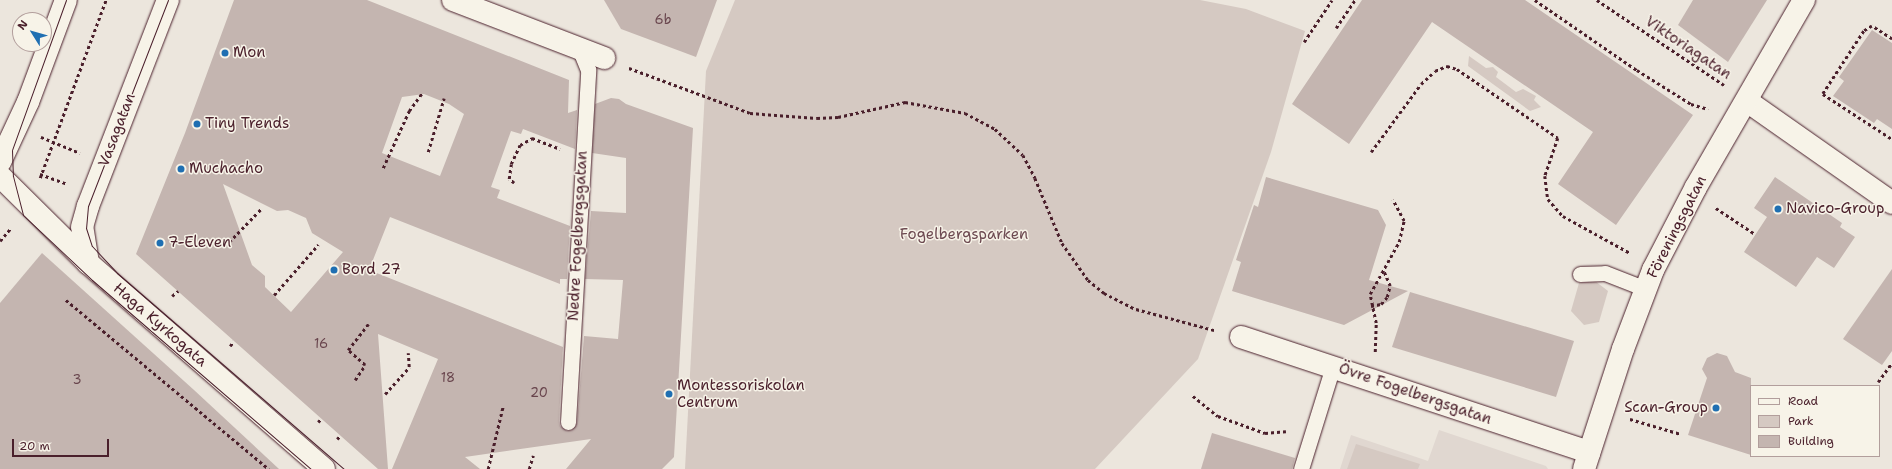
<!DOCTYPE html>
<meta charset="utf-8">
<style>
body{margin:0}
#map{position:relative;width:1892px;height:469px;overflow:hidden;background:#ece6dd;font-family:"Shantell Sans",sans-serif}
div>[style]{position:absolute}
[style*='--x']{left:calc(var(--x)*1px);top:calc(var(--y)*1px);width:calc(var(--w)*1px);rotate:calc(var(--a)*1deg)}
.built>*{inset:0;background:#e0d7d0}
.green>*{inset:0;background:#d5c9c2}
.building>*{inset:0;background:#c4b5b0}
.path>*{height:2.5px;margin-top:-1.25px;transform-origin:0;background:repeating-linear-gradient(90deg,#4a1f2b 0 3px,transparent 0 6px)}
.roads{filter:drop-shadow(0 0 1px #4a1f2b) drop-shadow(0 0 1px #4a1f2b)}
.service>*{height:15px;margin:-7.5px;padding:0 7.5px;transform-origin:7.5px;border-radius:7.5px;background:#f7f3e8}
.minor>*{height:22px;margin:-11px;padding:0 11px;transform-origin:11px;border-radius:11px;background:#f7f3e8}
.tertiary>*{height:22px;margin:-11px;padding:0 11px;transform-origin:11px;border-radius:11px;background:#f7f3e8}
.tram>*{height:1px;margin:-0.5px;padding:0 0.5px;transform-origin:0.5px;border-radius:0.5px;background:#4a1f2b}
.dots>*{width:11px;height:11px;translate:-50% -50%;box-sizing:border-box;border:2px solid #f7f3e8;border-radius:50%}
span{translate:-50% -50%;white-space:nowrap;text-align:center;line-height:1.15;-webkit-text-stroke:3px #f7f3e8;paint-order:stroke}
.number-label{font-size:13px;color:#68444c}
.number-label span{-webkit-text-stroke-width:0}
.street-label{font-size:15px;color:#4a1f2b}
.poi-label{font-size:15px;color:#4a1f2b}
.left{translate:0 -50%;text-align:left}
.right{translate:-100% -50%;text-align:right}
.park-label{font-size:15px;color:#6d4a51}
.legend{position:absolute;left:1750px;top:385px;width:130px;height:72px;box-sizing:border-box;background:#f7f3e8;border:1px solid #b29e9c;margin:0;padding:5px 7px;list-style:none;font-size:12px;color:#4a1f2b}
.legend li{display:flex;align-items:center;gap:8px;height:20px}
.legend b{width:20px;border:1px solid #b29e9c}
.north{position:absolute;left:12px;top:12px;width:40px;height:40px;box-sizing:border-box;background:#f7f3e8;border:1px solid #b29e9c;border-radius:50%;rotate:307deg;font-size:11px;font-weight:700;line-height:16px;text-align:center;color:#4a1f2b}
.north::after{content:'';display:block;margin:auto;width:14px;height:18px;background:#1f6fb2;clip-path:polygon(50% 0,100% 100%,50% 72%,0 100%)}
.scale{position:absolute;left:12px;top:439px;width:97px;height:18px;box-sizing:border-box;border:2px solid #4a1f2b;border-top:0;padding-left:5px;font-size:12px;line-height:14px;white-space:nowrap;color:#4a1f2b;-webkit-text-stroke:3px #f7f3e8;paint-order:stroke}
</style>
<div id="map">
<div class="built">
<div style="clip-path:polygon(1439px 430px,1546px 466px,1548px 469px,1340px 469px,1351px 435px,1428px 461px)"></div>
</div>
<div class="green">
<div style="clip-path:polygon(735px 0,1200px 0,1246px 9px,1305px 31px,1271px 152px,1198px 359px,1095px 469px,685px 469px,706px 71px)"></div>
<div style="clip-path:polygon(1469px 56px,1486px 68px,1493px 67px,1498px 72px,1496px 77px,1516px 92px,1523px 89px,1536px 96px,1534px 100px,1541px 107px,1530px 111px,1468px 66px)"></div>
<div style="clip-path:polygon(1595px 281px,1608px 291px,1599px 322px,1584px 325px,1571px 311px,1579px 283px)"></div>
<div style="clip-path:polygon(1356px 444px,1420px 464px,1418px 469px,1347px 469px)"></div>
</div>
<div class="building">
<div style="clip-path:polygon(evenodd,234px 0,367px 0,569px 80px,568px 113px,577px 110px,575px 149px,523px 129px,521px 134px,511px 131px,491px 187px,500px 190px,497px 198px,570px 226px,567px 279px,560px 279px,560px 284px,390px 217px,369px 270px,563px 347px,559px 421px,560px 426px,567px 431px,572px 430px,577px 423px,584px 336px,618px 339px,623px 280px,585px 279px,591px 211px,626px 213px,626px 158px,592px 153px,595px 104px,611px 98px,619px 99px,626px 104px,693px 128px,674px 457px,662px 469px,566px 469px,591px 439px,465px 457px,480px 469px,392px 469px,438px 359px,378px 334px,388px 469px,378px 469px,136px 254px,185px 133px,234px 0,424px 94px,449px 104px,464px 114px,440px 176px,382px 153px,402px 97px,424px 94px,234px 0,223px 184px,277px 211px,288px 210px,306px 218px,312px 233px,343px 252px,291px 312px,265px 287px,265px 276px,252px 265px,223px 184px)"></div>
<div style="clip-path:polygon(604px 0,717px 0,696px 57px,621px 29px)"></div>
<div style="clip-path:polygon(1362px 0,1525px 0,1693px 115px,1616px 225px,1558px 184px,1593px 132px,1432px 22px,1349px 144px,1292px 104px)"></div>
<div style="clip-path:polygon(1693px 0,1767px 0,1728px 62px,1678px 25px)"></div>
<div style="clip-path:polygon(1872px 30px,1892px 43px,1892px 129px,1877px 119px,1874px 123px,1833px 96px,1844px 81px,1839px 77px)"></div>
<div style="clip-path:polygon(1266px 177px,1378px 210px,1386px 225px,1369px 280px,1408px 291px,1344px 325px,1232px 291px,1241px 262px,1236px 260px,1254px 205px,1258px 207px)"></div>
<div style="clip-path:polygon(1775px 177px,1842px 223px,1840px 227px,1855px 237px,1834px 268px,1817px 257px,1796px 287px,1744px 252px,1767px 217px,1754px 208px)"></div>
<div style="clip-path:polygon(42px 253px,194px 390px,279px 469px,0 469px,0 303px)"></div>
<div style="clip-path:polygon(1892px 269px,1892px 351px,1882px 365px,1843px 339px)"></div>
<div style="clip-path:polygon(1410px 292px,1574px 341px,1556px 397px,1392px 347px)"></div>
<div style="clip-path:polygon(1717px 353px,1727px 356px,1735px 372px,1751px 378px,1751px 455px,1688px 435px,1707px 378px,1702px 369px,1707px 358px)"></div>
<div style="clip-path:polygon(1212px 433px,1295px 458px,1292px 469px,1201px 469px)"></div>
</div>
<div class="path">
<div style="--x:1535;--y:0;--w:124;--a:34.5"></div>
<div style="--x:1637;--y:70;--w:64;--a:32.2"></div>
<div style="--x:1691;--y:104;--w:18;--a:16"></div>
<div style="--x:1597;--y:0;--w:153;--a:33.8"></div>
<div style="--x:1336;--y:28;--w:34;--a:-56"></div>
<div style="--x:1892;--y:39;--w:24;--a:-147"></div>
<div style="--x:1872;--y:26;--w:9;--a:148"></div>
<div style="--x:1864;--y:31;--w:75;--a:123.1"></div>
<div style="--x:1823;--y:94;--w:82;--a:33.1"></div>
<div style="--x:1304;--y:42;--w:50;--a:-56.3"></div>
<div style="--x:629;--y:68;--w:129;--a:20.4"></div>
<div style="--x:750;--y:113;--w:67;--a:4.3"></div>
<div style="--x:817;--y:118;--w:21;--a:-3"></div>
<div style="--x:838;--y:117;--w:69;--a:-12.6"></div>
<div style="--x:905;--y:102;--w:61;--a:10.4"></div>
<div style="--x:965;--y:113;--w:34;--a:28"></div>
<div style="--x:995;--y:129;--w:38;--a:43"></div>
<div style="--x:1023;--y:155;--w:26;--a:62"></div>
<div style="--x:1035;--y:178;--w:70;--a:67.4"></div>
<div style="--x:1062;--y:243;--w:45;--a:54.9"></div>
<div style="--x:1088;--y:280;--w:21;--a:39"></div>
<div style="--x:1104;--y:293;--w:36;--a:27"></div>
<div style="--x:1136;--y:309;--w:81;--a:15.1"></div>
<div style="--x:41;--y:137;--w:42;--a:22.3"></div>
<div style="--x:428;--y:152;--w:56;--a:-73.5"></div>
<div style="--x:1371;--y:152;--w:84;--a:-53.7"></div>
<div style="--x:1421;--y:84;--w:19;--a:-43"></div>
<div style="--x:1435;--y:71;--w:13;--a:-23"></div>
<div style="--x:1447;--y:66;--w:10;--a:17"></div>
<div style="--x:1457;--y:69;--w:122;--a:34.3"></div>
<div style="--x:1558;--y:138;--w:40;--a:108.9"></div>
<div style="--x:1545;--y:176;--w:23;--a:83"></div>
<div style="--x:1548;--y:199;--w:23;--a:49"></div>
<div style="--x:1563;--y:216;--w:77;--a:28.9"></div>
<div style="--x:383;--y:168;--w:63;--a:-65.5"></div>
<div style="--x:409;--y:111;--w:22;--a:-54"></div>
<div style="--x:40;--y:174;--w:29;--a:20"></div>
<div style="--x:40;--y:178;--w:190;--a:-69.7"></div>
<div style="--x:514;--y:183;--w:6;--a:-141"></div>
<div style="--x:509;--y:179;--w:15;--a:-82"></div>
<div style="--x:511;--y:164;--w:21;--a:-65"></div>
<div style="--x:520;--y:145;--w:14;--a:-30"></div>
<div style="--x:532;--y:138;--w:30;--a:21"></div>
<div style="--x:1716;--y:208;--w:47;--a:33.7"></div>
<div style="--x:0;--y:241;--w:17;--a:-50"></div>
<div style="--x:229;--y:242;--w:46;--a:-45.9"></div>
<div style="--x:274;--y:295;--w:67;--a:-48.7"></div>
<div style="--x:172;--y:296;--w:8;--a:-40"></div>
<div style="--x:66;--y:300;--w:264;--a:39.8"></div>
<div style="--x:1371;--y:306;--w:10;--a:-11"></div>
<div style="--x:1381;--y:304;--w:9;--a:-49"></div>
<div style="--x:1387;--y:297;--w:11;--a:-75"></div>
<div style="--x:1390;--y:286;--w:15;--a:-113"></div>
<div style="--x:230;--y:346;--w:6;--a:-51"></div>
<div style="--x:1375;--y:352;--w:29;--a:-88"></div>
<div style="--x:1376;--y:323;--w:30;--a:-102"></div>
<div style="--x:1370;--y:294;--w:60;--a:-60.9"></div>
<div style="--x:1399;--y:242;--w:22;--a:-77"></div>
<div style="--x:1404;--y:221;--w:24;--a:-118"></div>
<div style="--x:355;--y:380;--w:18;--a:-56"></div>
<div style="--x:365;--y:365;--w:23;--a:-139"></div>
<div style="--x:348;--y:350;--w:33;--a:-52"></div>
<div style="--x:1878;--y:382;--w:24;--a:-54"></div>
<div style="--x:385;--y:394;--w:36;--a:-48"></div>
<div style="--x:409;--y:367;--w:14;--a:-94"></div>
<div style="--x:1193;--y:396;--w:32;--a:39"></div>
<div style="--x:1218;--y:416;--w:50;--a:19.9"></div>
<div style="--x:1265;--y:433;--w:21;--a:-5"></div>
<div style="--x:1630;--y:419;--w:53;--a:16.4"></div>
<div style="--x:318;--y:422;--w:4;--a:-45"></div>
<div style="--x:337;--y:439;--w:4;--a:-45"></div>
<div style="--x:488;--y:469;--w:65;--a:-76.6"></div>
<div style="--x:529;--y:469;--w:14;--a:-73"></div>
</div>
<div class="roads">
<div class="service">
<div style="--x:1580;--y:274;--w:25;--a:-2"></div>
<div style="--x:1605;--y:273;--w:44;--a:21.3"></div>
<div style="--x:568;--y:422;--w:353;--a:-86.7"></div>
<div style="--x:588;--y:70;--w:22;--a:-112"></div>
<div style="--x:1301;--y:469;--w:108;--a:-72.7"></div>
</div>
<div class="minor">
<div style="--x:453;--y:0;--w:162;--a:21"></div>
<div style="--x:1747;--y:101;--w:177;--a:35.1"></div>
<div style="--x:0;--y:176;--w:124;--a:44.7"></div>
<div style="--x:88;--y:263;--w:313;--a:41.1"></div>
<div style="--x:1241;--y:337;--w:367;--a:18.3"></div>
<div style="--x:1584;--y:469;--w:126;--a:-72"></div>
<div style="--x:1623;--y:349;--w:85;--a:-69.2"></div>
<div style="--x:1653;--y:270;--w:93;--a:-62.6"></div>
<div style="--x:1696;--y:187;--w:216;--a:-60"></div>
</div>
<div class="tertiary">
<div style="--x:0;--y:162;--w:66;--a:-65"></div>
<div style="--x:28;--y:102;--w:109;--a:-69.6"></div>
<div style="--x:88;--y:263;--w:36;--a:-99"></div>
<div style="--x:82;--y:227;--w:22;--a:-74"></div>
<div style="--x:88;--y:206;--w:221;--a:-68.8"></div>
</div>
</div>
<div class="tram">
<div style="--x:66;--y:0;--w:159;--a:109.8"></div>
<div style="--x:12;--y:150;--w:26;--a:88"></div>
<div style="--x:13;--y:176;--w:40;--a:75.6"></div>
<div style="--x:23;--y:215;--w:95;--a:43.3"></div>
<div style="--x:92;--y:280;--w:289;--a:40.8"></div>
<div style="--x:168;--y:0;--w:221;--a:111.2"></div>
<div style="--x:88;--y:206;--w:22;--a:95"></div>
<div style="--x:86;--y:228;--w:19;--a:72"></div>
<div style="--x:92;--y:246;--w:37;--a:47"></div>
<div style="--x:117;--y:273;--w:300;--a:40.8"></div>
</div>
<div class="dots">
<div style="left:225px;top:53px;background:#1f6fb2"></div>
<div style="left:197px;top:124px;background:#1f6fb2"></div>
<div style="left:181px;top:169px;background:#1f6fb2"></div>
<div style="left:1778px;top:209px;background:#1f6fb2"></div>
<div style="left:160px;top:243px;background:#1f6fb2"></div>
<div style="left:334px;top:270px;background:#1f6fb2"></div>
<div style="left:669px;top:394px;background:#1f6fb2"></div>
<div style="left:1716px;top:408px;background:#1f6fb2"></div>
</div>
<div class="number-label">
<span style="left:663px;top:20px">6b</span>
<span style="left:321px;top:344px">16</span>
<span style="left:448px;top:378px">18</span>
<span style="left:77px;top:380px">3</span>
<span style="left:539px;top:393px">20</span>
</div>
<div class="street-label">
<span style="left:1688px;top:48px;rotate:34deg">Viktoriagatan</span>
<span style="left:117px;top:130px;rotate:-69deg">Vasagatan</span>
<span style="left:1677px;top:227px;rotate:-63deg">Föreningsgatan</span>
<span style="left:578px;top:236px;rotate:-87deg">Nedre Fogelbergsgatan</span>
<span style="left:160px;top:325px;rotate:41deg">Haga Kyrkogata</span>
<span style="left:1415px;top:394px;rotate:19deg">Övre Fogelbergsgatan</span>
</div>
<div class="poi-label">
<span class="left" style="left:233px;top:53px">Mon</span>
<span class="left" style="left:205px;top:124px">Tiny Trends</span>
<span class="left" style="left:189px;top:169px">Muchacho</span>
<span class="left" style="left:1786px;top:209px">Navico-Group</span>
<span class="left" style="left:168px;top:243px">7-Eleven</span>
<span class="left" style="left:342px;top:270px">Bord 27</span>
<span class="left" style="left:677px;top:394px">Montessoriskolan<br>Centrum</span>
<span class="right" style="left:1708px;top:408px">Scan-Group</span>
</div>
<div class="park-label">
<span style="left:964px;top:235px">Fogelbergsparken</span>
</div>
<ul class="legend">
<li><b style="height:5px;background:#f7f3e8"></b>Road</li>
<li><b style="height:11px;background:#d5c9c2"></b>Park</li>
<li><b style="height:11px;background:#c4b5b0"></b>Building</li>
</ul>
<div class="north">N</div>
<div class="scale">20 m</div>
</div>
